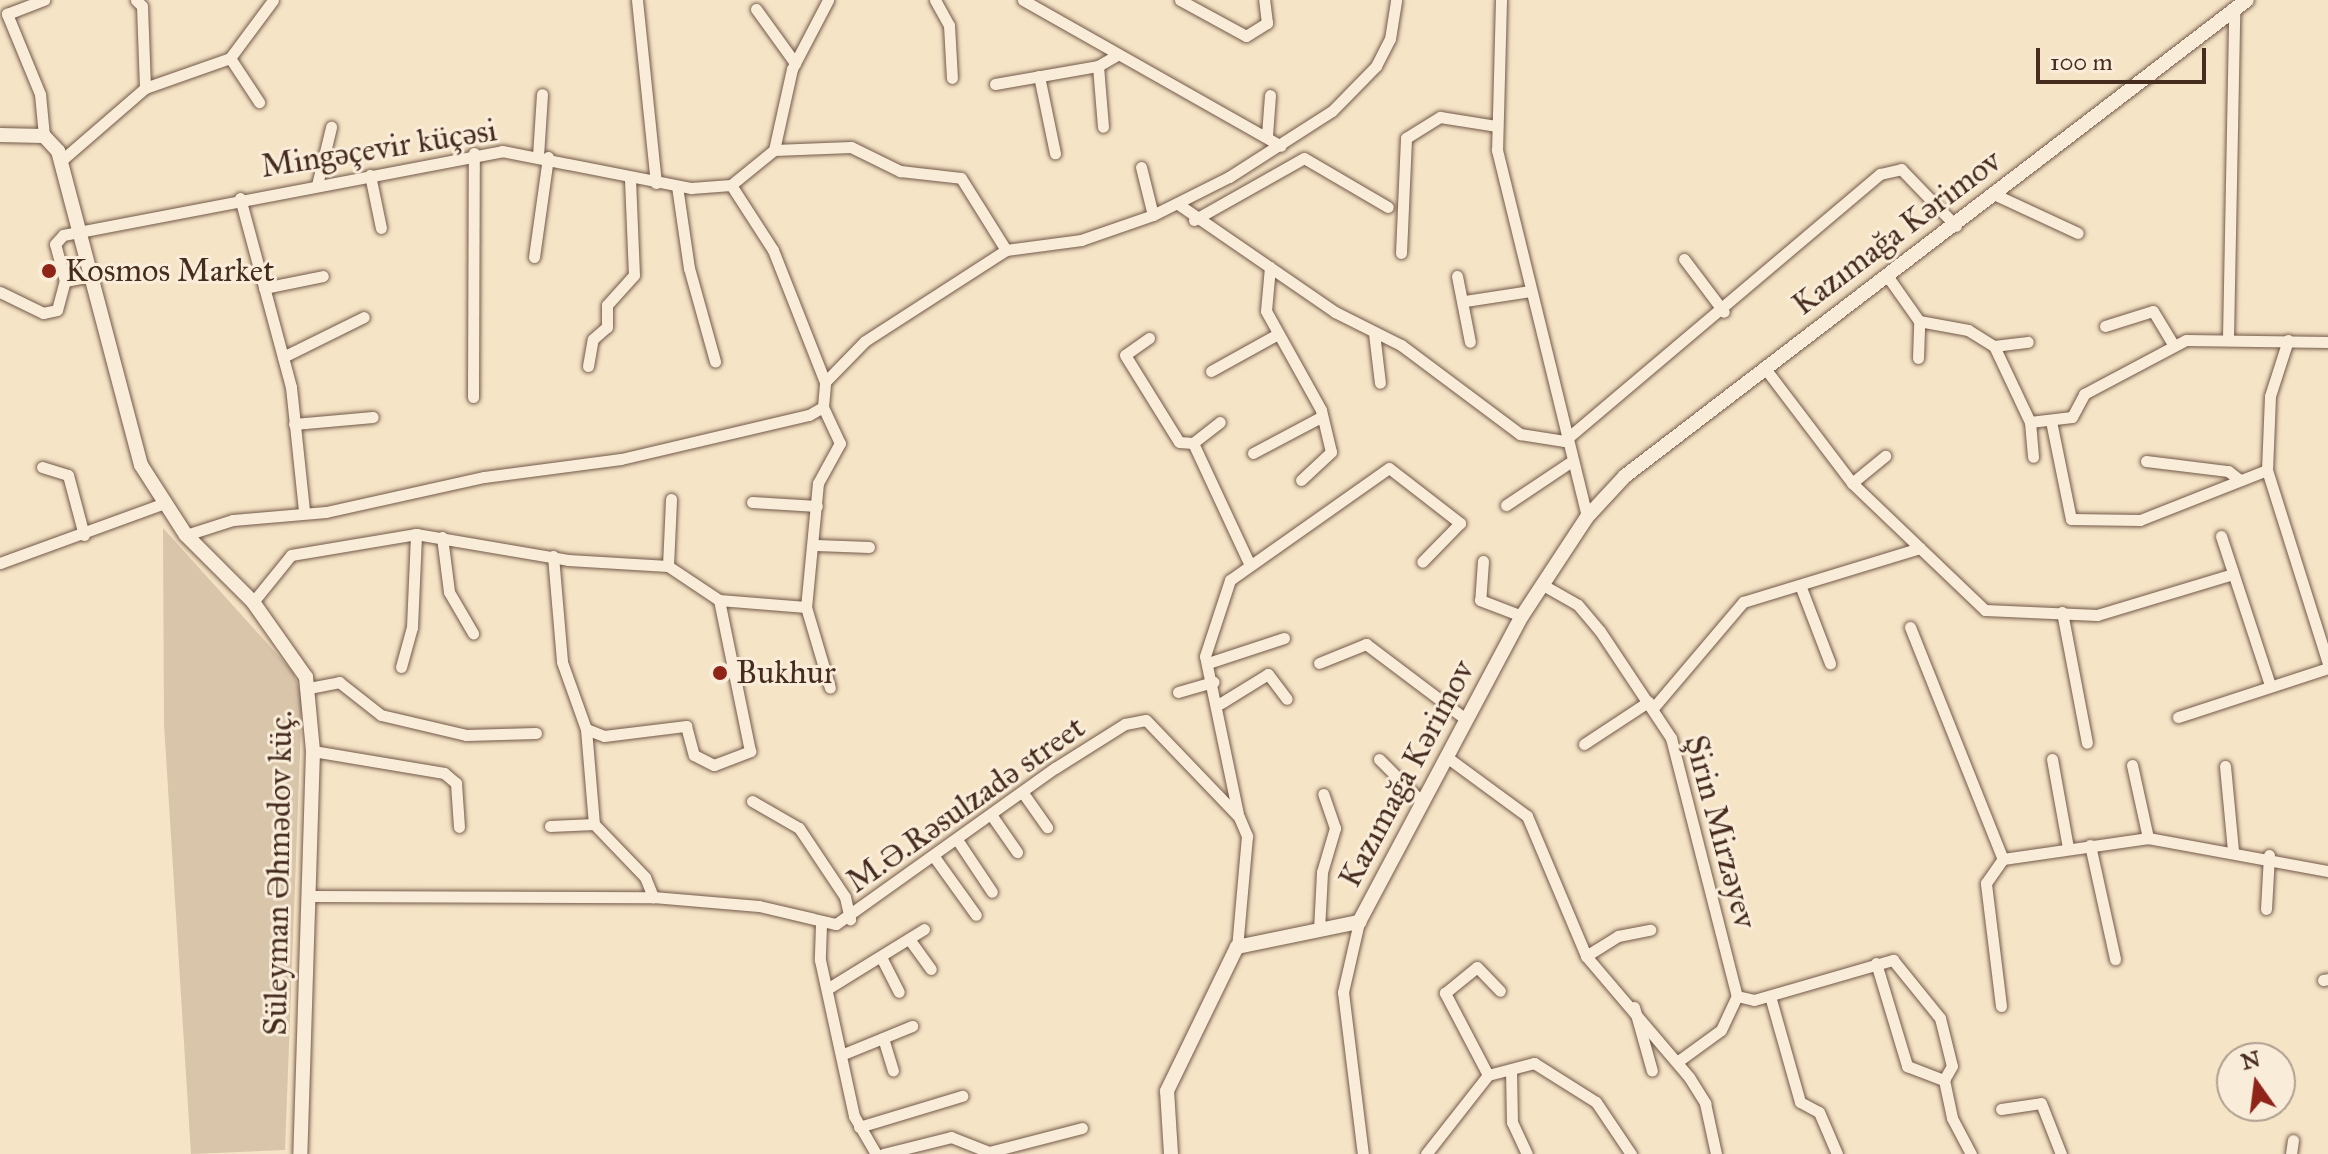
<!DOCTYPE html>
<meta charset="utf-8">
<style>
body{margin:0}
#map{position:relative;width:2328px;height:1154px;overflow:hidden;background:#f6e4c6;font-family:"IM FELL Great Primer",serif}
div>[style]{position:absolute}
[style*='--x']{left:calc(var(--x)*1px);top:calc(var(--y)*1px);width:calc(var(--w)*1px);rotate:calc(var(--a)*1deg)}
.green>*{inset:0;background:#d8c5aa}
.roads{filter:drop-shadow(0 0 2px #725949) drop-shadow(0 0 2px #725949)}
.minor>*{height:11px;margin:-5.5px;padding:0 5.5px;transform-origin:5.5px;border-radius:5.5px;background:#f9edda}
.tertiary>*{height:14px;margin:-7px;padding:0 7px;transform-origin:7px;border-radius:7px;background:#f9edda}
.dots>*{width:22px;height:22px;translate:-50% -50%;box-sizing:border-box;border:4px solid #f9edda;border-radius:50%}
span{translate:-50% -50%;white-space:nowrap;text-align:center;line-height:1.15;-webkit-text-stroke:6px #f9edda;paint-order:stroke}
.street-label{font-size:32px;color:#462b1f}
.poi-label{font-size:32px;color:#462b1f}
.left{translate:0 -50%;text-align:left}
.north{position:absolute;left:2216px;top:1042px;width:80px;height:80px;box-sizing:border-box;background:#f9edda;border:2px solid #b19f8f;border-radius:50%;rotate:346deg;font-size:22px;font-weight:700;line-height:32px;text-align:center;color:#462b1f}
.north::after{content:'';display:block;margin:auto;width:28px;height:36px;background:#8f2418;clip-path:polygon(50% 0,100% 100%,50% 72%,0 100%)}
.scale{position:absolute;left:2036px;top:48px;width:170px;height:36px;box-sizing:border-box;border:4px solid #462b1f;border-top:0;padding-left:10px;font-size:24px;line-height:28px;white-space:nowrap;color:#462b1f;-webkit-text-stroke:6px #f9edda;paint-order:stroke}
</style>
<div id="map">
<div class="green">
<div style="clip-path:polygon(163px 528px,293px 672px,302px 697px,285px 1150px,191px 1154px,164px 724px)"></div>
</div>
<div class="roads">
<div class="minor">
<div style="--x:136;--y:0;--w:8;--a:45"></div>
<div style="--x:142;--y:6;--w:82;--a:87.9"></div>
<div style="--x:637;--y:0;--w:184;--a:84.1"></div>
<div style="--x:935;--y:0;--w:29;--a:61"></div>
<div style="--x:949;--y:25;--w:53;--a:86.8"></div>
<div style="--x:1023;--y:0;--w:296;--a:29.5"></div>
<div style="--x:1180;--y:0;--w:75;--a:28.6"></div>
<div style="--x:1246;--y:36;--w:25;--a:-32"></div>
<div style="--x:1267;--y:23;--w:23;--a:-97"></div>
<div style="--x:1501;--y:0;--w:150;--a:91.5"></div>
<div style="--x:1497;--y:150;--w:378;--a:76.2"></div>
<div style="--x:756;--y:9;--w:67;--a:54.2"></div>
<div style="--x:230;--y:58;--w:53;--a:56.6"></div>
<div style="--x:1098;--y:66;--w:61;--a:85.3"></div>
<div style="--x:1039;--y:76;--w:79;--a:78.3"></div>
<div style="--x:995;--y:84;--w:105;--a:-9.9"></div>
<div style="--x:1098;--y:66;--w:20;--a:-30"></div>
<div style="--x:1267;--y:135;--w:40;--a:-85.7"></div>
<div style="--x:44;--y:136;--w:42;--a:-95.4"></div>
<div style="--x:40;--y:94;--w:87;--a:-112.4"></div>
<div style="--x:7;--y:14;--w:40;--a:-21"></div>
<div style="--x:774;--y:150;--w:83;--a:-77.5"></div>
<div style="--x:792;--y:69;--w:78;--a:-62.4"></div>
<div style="--x:538;--y:156;--w:62;--a:-86.3"></div>
<div style="--x:63;--y:159;--w:108;--a:-40.9"></div>
<div style="--x:145;--y:88;--w:90;--a:-19.4"></div>
<div style="--x:230;--y:58;--w:72;--a:-53.4"></div>
<div style="--x:1141;--y:167;--w:49;--a:76"></div>
<div style="--x:370;--y:175;--w:54;--a:78.3"></div>
<div style="--x:317;--y:185;--w:60;--a:-76.4"></div>
<div style="--x:731;--y:185;--w:77;--a:57.1"></div>
<div style="--x:773;--y:250;--w:142;--a:68.5"></div>
<div style="--x:677;--y:186;--w:83;--a:81.7"></div>
<div style="--x:689;--y:268;--w:97;--a:74.4"></div>
<div style="--x:1996;--y:195;--w:90;--a:24.9"></div>
<div style="--x:240;--y:198;--w:196;--a:74.9"></div>
<div style="--x:291;--y:387;--w:125;--a:84"></div>
<div style="--x:1178;--y:204;--w:191;--a:34.5"></div>
<div style="--x:1335;--y:312;--w:74;--a:26.6"></div>
<div style="--x:1401;--y:345;--w:149;--a:36.8"></div>
<div style="--x:1520;--y:434;--w:45;--a:9"></div>
<div style="--x:1564;--y:441;--w:414;--a:-40.2"></div>
<div style="--x:1880;--y:174;--w:22;--a:-13"></div>
<div style="--x:1901;--y:169;--w:79;--a:46"></div>
<div style="--x:1194;--y:220;--w:126;--a:-29.4"></div>
<div style="--x:1304;--y:158;--w:97;--a:30.3"></div>
<div style="--x:1401;--y:253;--w:115;--a:-87.5"></div>
<div style="--x:1406;--y:138;--w:40;--a:-32"></div>
<div style="--x:1440;--y:117;--w:58;--a:9"></div>
<div style="--x:534;--y:257;--w:101;--a:-82"></div>
<div style="--x:1684;--y:259;--w:66;--a:53"></div>
<div style="--x:1270;--y:267;--w:44;--a:95.2"></div>
<div style="--x:1266;--y:311;--w:113;--a:60.9"></div>
<div style="--x:1321;--y:410;--w:43;--a:76.6"></div>
<div style="--x:1331;--y:452;--w:41;--a:137"></div>
<div style="--x:1457;--y:276;--w:67;--a:78.9"></div>
<div style="--x:1888;--y:277;--w:54;--a:54.8"></div>
<div style="--x:1919;--y:321;--w:50;--a:10.4"></div>
<div style="--x:1968;--y:330;--w:31;--a:32"></div>
<div style="--x:1994;--y:346;--w:84;--a:64.7"></div>
<div style="--x:2030;--y:422;--w:42;--a:-6.8"></div>
<div style="--x:2072;--y:417;--w:26;--a:-62"></div>
<div style="--x:2084;--y:394;--w:115;--a:-27.9"></div>
<div style="--x:2186;--y:340;--w:142;--a:0.8"></div>
<div style="--x:65;--y:281;--w:31;--a:-11"></div>
<div style="--x:264;--y:288;--w:60;--a:-11.5"></div>
<div style="--x:0;--y:292;--w:48;--a:26"></div>
<div style="--x:43;--y:313;--w:14;--a:-12"></div>
<div style="--x:57;--y:310;--w:30;--a:-75"></div>
<div style="--x:65;--y:281;--w:38;--a:-105"></div>
<div style="--x:55;--y:244;--w:12;--a:-48"></div>
<div style="--x:63;--y:235;--w:447;--a:-10.8"></div>
<div style="--x:502;--y:151;--w:193;--a:11.1"></div>
<div style="--x:691;--y:188;--w:40;--a:-4.3"></div>
<div style="--x:731;--y:185;--w:55;--a:-39.1"></div>
<div style="--x:774;--y:150;--w:77;--a:-2.2"></div>
<div style="--x:851;--y:147;--w:55;--a:26.1"></div>
<div style="--x:900;--y:171;--w:61;--a:6.5"></div>
<div style="--x:961;--y:178;--w:85;--a:58"></div>
<div style="--x:1465;--y:301;--w:66;--a:-8.7"></div>
<div style="--x:2105;--y:326;--w:50;--a:-17.4"></div>
<div style="--x:2153;--y:311;--w:39;--a:59"></div>
<div style="--x:1374;--y:333;--w:50;--a:83.2"></div>
<div style="--x:1149;--y:338;--w:29;--a:145"></div>
<div style="--x:1125;--y:355;--w:102;--a:58.2"></div>
<div style="--x:1179;--y:442;--w:14;--a:4"></div>
<div style="--x:1193;--y:443;--w:132;--a:65"></div>
<div style="--x:2228;--y:338;--w:327;--a:-88.9"></div>
<div style="--x:2288;--y:340;--w:59;--a:107.8"></div>
<div style="--x:2270;--y:396;--w:74;--a:92.3"></div>
<div style="--x:2267;--y:470;--w:202;--a:72.5"></div>
<div style="--x:1994;--y:346;--w:34;--a:-7"></div>
<div style="--x:283;--y:357;--w:90;--a:-26.3"></div>
<div style="--x:1918;--y:358;--w:37;--a:-88"></div>
<div style="--x:588;--y:366;--w:27;--a:-80"></div>
<div style="--x:593;--y:339;--w:18;--a:-41"></div>
<div style="--x:607;--y:327;--w:22;--a:-90"></div>
<div style="--x:607;--y:305;--w:40;--a:-48"></div>
<div style="--x:634;--y:275;--w:95;--a:-92.4"></div>
<div style="--x:1764;--y:367;--w:146;--a:52.8"></div>
<div style="--x:1852;--y:483;--w:184;--a:43.7"></div>
<div style="--x:1985;--y:610;--w:112;--a:2.6"></div>
<div style="--x:2097;--y:615;--w:142;--a:-16.8"></div>
<div style="--x:1211;--y:371;--w:74;--a:-29"></div>
<div style="--x:473;--y:397;--w:244;--a:-89.8"></div>
<div style="--x:823;--y:407;--w:40;--a:65"></div>
<div style="--x:840;--y:443;--w:46;--a:118.8"></div>
<div style="--x:818;--y:483;--w:125;--a:95.5"></div>
<div style="--x:806;--y:607;--w:84;--a:73.5"></div>
<div style="--x:2051;--y:421;--w:100;--a:78.5"></div>
<div style="--x:2071;--y:519;--w:69;--a:0.8"></div>
<div style="--x:2140;--y:520;--w:136;--a:-21.5"></div>
<div style="--x:2030;--y:422;--w:35;--a:85"></div>
<div style="--x:294;--y:424;--w:79;--a:-5.1"></div>
<div style="--x:1193;--y:443;--w:34;--a:-38"></div>
<div style="--x:1253;--y:453;--w:75;--a:-27.9"></div>
<div style="--x:2146;--y:461;--w:83;--a:7"></div>
<div style="--x:2228;--y:471;--w:15;--a:37"></div>
<div style="--x:42;--y:467;--w:27;--a:17"></div>
<div style="--x:68;--y:475;--w:62;--a:75.1"></div>
<div style="--x:1852;--y:483;--w:43;--a:-39.3"></div>
<div style="--x:752;--y:502;--w:65;--a:3.5"></div>
<div style="--x:1506;--y:505;--w:76;--a:-33.7"></div>
<div style="--x:186;--y:535;--w:49;--a:-17.7"></div>
<div style="--x:233;--y:520;--w:93;--a:-4.9"></div>
<div style="--x:326;--y:512;--w:162;--a:-12.5"></div>
<div style="--x:484;--y:477;--w:138;--a:-7.5"></div>
<div style="--x:621;--y:459;--w:193;--a:-13.2"></div>
<div style="--x:809;--y:415;--w:16;--a:-30"></div>
<div style="--x:823;--y:407;--w:25;--a:-85"></div>
<div style="--x:825;--y:382;--w:57;--a:-45.7"></div>
<div style="--x:865;--y:341;--w:168;--a:-32.8"></div>
<div style="--x:1006;--y:250;--w:76;--a:-7.6"></div>
<div style="--x:1081;--y:240;--w:76;--a:-19.1"></div>
<div style="--x:1153;--y:215;--w:85;--a:-26.6"></div>
<div style="--x:1229;--y:177;--w:122;--a:-32.7"></div>
<div style="--x:1332;--y:111;--w:63;--a:-45.6"></div>
<div style="--x:1376;--y:66;--w:30;--a:-63"></div>
<div style="--x:1390;--y:39;--w:39;--a:-81"></div>
<div style="--x:2221;--y:536;--w:157;--a:71.8"></div>
<div style="--x:442;--y:537;--w:55;--a:82.7"></div>
<div style="--x:449;--y:592;--w:48;--a:59.7"></div>
<div style="--x:816;--y:545;--w:53;--a:2.2"></div>
<div style="--x:553;--y:556;--w:106;--a:85.1"></div>
<div style="--x:562;--y:662;--w:71;--a:70.3"></div>
<div style="--x:586;--y:729;--w:19;--a:21"></div>
<div style="--x:604;--y:736;--w:83;--a:-7"></div>
<div style="--x:686;--y:726;--w:30;--a:75"></div>
<div style="--x:694;--y:755;--w:22;--a:27"></div>
<div style="--x:714;--y:765;--w:39;--a:-21"></div>
<div style="--x:750;--y:751;--w:154;--a:-101.6"></div>
<div style="--x:1483;--y:561;--w:39;--a:94"></div>
<div style="--x:1480;--y:600;--w:45;--a:20.9"></div>
<div style="--x:0;--y:563;--w:172;--a:-20"></div>
<div style="--x:668;--y:566;--w:67;--a:-87.4"></div>
<div style="--x:1543;--y:585;--w:40;--a:29.7"></div>
<div style="--x:1578;--y:605;--w:34;--a:50"></div>
<div style="--x:1600;--y:631;--w:128;--a:56.4"></div>
<div style="--x:1671;--y:738;--w:266;--a:75.7"></div>
<div style="--x:1800;--y:585;--w:84;--a:69"></div>
<div style="--x:253;--y:602;--w:60;--a:-51"></div>
<div style="--x:291;--y:555;--w:127;--a:-9.5"></div>
<div style="--x:416;--y:534;--w:154;--a:9.7"></div>
<div style="--x:568;--y:560;--w:100;--a:3.4"></div>
<div style="--x:668;--y:566;--w:61;--a:33.7"></div>
<div style="--x:719;--y:600;--w:87;--a:4.6"></div>
<div style="--x:2062;--y:612;--w:133;--a:79.2"></div>
<div style="--x:1910;--y:627;--w:250;--a:68.2"></div>
<div style="--x:1208;--y:663;--w:80;--a:-18.2"></div>
<div style="--x:1319;--y:663;--w:51;--a:-22"></div>
<div style="--x:1366;--y:644;--w:126;--a:37"></div>
<div style="--x:401;--y:667;--w:41;--a:-74.6"></div>
<div style="--x:412;--y:627;--w:93;--a:-87.5"></div>
<div style="--x:309;--y:688;--w:31;--a:-11"></div>
<div style="--x:339;--y:682;--w:53;--a:38.2"></div>
<div style="--x:381;--y:715;--w:87;--a:13.2"></div>
<div style="--x:466;--y:735;--w:70;--a:-1.6"></div>
<div style="--x:1178;--y:692;--w:37;--a:-16"></div>
<div style="--x:1221;--y:703;--w:55;--a:-31.7"></div>
<div style="--x:1268;--y:674;--w:31;--a:53"></div>
<div style="--x:1654;--y:707;--w:138;--a:-49.7"></div>
<div style="--x:1743;--y:602;--w:185;--a:-17"></div>
<div style="--x:2178;--y:717;--w:158;--a:-18.1"></div>
<div style="--x:586;--y:729;--w:95;--a:85.2"></div>
<div style="--x:594;--y:824;--w:74;--a:46.1"></div>
<div style="--x:645;--y:877;--w:22;--a:68"></div>
<div style="--x:1584;--y:744;--w:77;--a:-33.3"></div>
<div style="--x:313;--y:751;--w:133;--a:9.5"></div>
<div style="--x:444;--y:773;--w:16;--a:40"></div>
<div style="--x:456;--y:783;--w:44;--a:86.1"></div>
<div style="--x:1448;--y:758;--w:98;--a:36.3"></div>
<div style="--x:1527;--y:816;--w:152;--a:67.1"></div>
<div style="--x:1586;--y:956;--w:159;--a:49.6"></div>
<div style="--x:1689;--y:1077;--w:31;--a:58"></div>
<div style="--x:1705;--y:1103;--w:52;--a:77.8"></div>
<div style="--x:1379;--y:759;--w:62;--a:45"></div>
<div style="--x:2052;--y:759;--w:90;--a:79.8"></div>
<div style="--x:2132;--y:765;--w:75;--a:77.6"></div>
<div style="--x:2225;--y:766;--w:85;--a:84.6"></div>
<div style="--x:1023;--y:793;--w:42;--a:54.8"></div>
<div style="--x:752;--y:801;--w:54;--a:29.9"></div>
<div style="--x:799;--y:828;--w:83;--a:56.3"></div>
<div style="--x:845;--y:897;--w:23;--a:77"></div>
<div style="--x:1238;--y:814;--w:161;--a:-101.8"></div>
<div style="--x:1205;--y:656;--w:80;--a:-71.8"></div>
<div style="--x:1230;--y:580;--w:194;--a:-35.2"></div>
<div style="--x:1389;--y:468;--w:90;--a:37.8"></div>
<div style="--x:1460;--y:523;--w:54;--a:134.3"></div>
<div style="--x:992;--y:816;--w:44;--a:55.2"></div>
<div style="--x:550;--y:826;--w:44;--a:-2.6"></div>
<div style="--x:958;--y:841;--w:61;--a:56.3"></div>
<div style="--x:2090;--y:845;--w:117;--a:77.6"></div>
<div style="--x:935;--y:858;--w:70;--a:54.3"></div>
<div style="--x:310;--y:896;--w:343;--a:0.2"></div>
<div style="--x:653;--y:897;--w:106;--a:4.9"></div>
<div style="--x:759;--y:906;--w:79;--a:13.2"></div>
<div style="--x:836;--y:924;--w:269;--a:-35.5"></div>
<div style="--x:1055;--y:768;--w:83;--a:-32.2"></div>
<div style="--x:1125;--y:724;--w:21;--a:-11"></div>
<div style="--x:1146;--y:720;--w:134;--a:46.2"></div>
<div style="--x:1239;--y:817;--w:21;--a:67"></div>
<div style="--x:1247;--y:836;--w:111;--a:95.1"></div>
<div style="--x:2266;--y:909;--w:54;--a:-86.8"></div>
<div style="--x:1359;--y:922;--w:72;--a:102.9"></div>
<div style="--x:1343;--y:992;--w:163;--a:83"></div>
<div style="--x:821;--y:925;--w:35;--a:92"></div>
<div style="--x:820;--y:960;--w:160;--a:77.7"></div>
<div style="--x:854;--y:1116;--w:44;--a:59.9"></div>
<div style="--x:1319;--y:930;--w:58;--a:-87"></div>
<div style="--x:1322;--y:872;--w:46;--a:-73.5"></div>
<div style="--x:1335;--y:828;--w:36;--a:-109"></div>
<div style="--x:909;--y:939;--w:37;--a:54"></div>
<div style="--x:1586;--y:956;--w:38;--a:-32"></div>
<div style="--x:1618;--y:936;--w:33;--a:-11"></div>
<div style="--x:881;--y:957;--w:39;--a:63"></div>
<div style="--x:1876;--y:963;--w:108;--a:73.2"></div>
<div style="--x:1907;--y:1066;--w:40;--a:21"></div>
<div style="--x:2323;--y:980;--w:5;--a:-11"></div>
<div style="--x:827;--y:989;--w:114;--a:-31.7"></div>
<div style="--x:1737;--y:996;--w:17;--a:13"></div>
<div style="--x:1754;--y:1000;--w:145;--a:-16.1"></div>
<div style="--x:1893;--y:960;--w:75;--a:51"></div>
<div style="--x:1940;--y:1018;--w:49;--a:76"></div>
<div style="--x:1952;--y:1066;--w:16;--a:120"></div>
<div style="--x:1944;--y:1080;--w:39;--a:78"></div>
<div style="--x:1952;--y:1118;--w:41;--a:62.2"></div>
<div style="--x:1770;--y:996;--w:110;--a:74.2"></div>
<div style="--x:1800;--y:1102;--w:21;--a:28"></div>
<div style="--x:1819;--y:1112;--w:46;--a:66.8"></div>
<div style="--x:2001;--y:1006;--w:124;--a:-97"></div>
<div style="--x:1986;--y:883;--w:29;--a:-55"></div>
<div style="--x:2003;--y:859;--w:147;--a:-8.2"></div>
<div style="--x:2148;--y:838;--w:183;--a:10.4"></div>
<div style="--x:1634;--y:1007;--w:66;--a:74.3"></div>
<div style="--x:883;--y:1038;--w:34;--a:73"></div>
<div style="--x:841;--y:1055;--w:77;--a:-22.2"></div>
<div style="--x:1677;--y:1062;--w:54;--a:-36"></div>
<div style="--x:1721;--y:1030;--w:38;--a:-65"></div>
<div style="--x:1511;--y:1070;--w:52;--a:88.9"></div>
<div style="--x:1512;--y:1122;--w:35;--a:65"></div>
<div style="--x:1488;--y:1075;--w:93;--a:-117.7"></div>
<div style="--x:1445;--y:993;--w:41;--a:-39.1"></div>
<div style="--x:1477;--y:967;--w:33;--a:46"></div>
<div style="--x:2001;--y:1109;--w:40;--a:-8.5"></div>
<div style="--x:2041;--y:1103;--w:55;--a:68.6"></div>
<div style="--x:859;--y:1127;--w:108;--a:-16.8"></div>
<div style="--x:883;--y:1154;--w:70;--a:-14"></div>
<div style="--x:951;--y:1137;--w:41;--a:21.5"></div>
<div style="--x:989;--y:1152;--w:96;--a:-14.5"></div>
<div style="--x:1426;--y:1154;--w:100;--a:-51.9"></div>
<div style="--x:1488;--y:1075;--w:48;--a:-14.6"></div>
<div style="--x:1534;--y:1063;--w:73;--a:32.2"></div>
<div style="--x:1596;--y:1102;--w:63;--a:56.1"></div>
<div style="--x:2291;--y:1154;--w:14;--a:-82"></div>
</div>
<div class="tertiary">
<div style="--x:0;--y:135;--w:44;--a:1.3"></div>
<div style="--x:44;--y:136;--w:21;--a:47"></div>
<div style="--x:58;--y:151;--w:325;--a:75.2"></div>
<div style="--x:141;--y:465;--w:83;--a:57.3"></div>
<div style="--x:186;--y:535;--w:95;--a:45"></div>
<div style="--x:253;--y:602;--w:92;--a:54.8"></div>
<div style="--x:306;--y:677;--w:74;--a:84.6"></div>
<div style="--x:313;--y:751;--w:403;--a:91.8"></div>
<div style="--x:1171;--y:1154;--w:63;--a:-93.6"></div>
<div style="--x:1167;--y:1091;--w:160;--a:-64.1"></div>
<div style="--x:1237;--y:947;--w:125;--a:-11.6"></div>
<div style="--x:1359;--y:922;--w:347;--a:-62"></div>
<div style="--x:1522;--y:616;--w:118;--a:-56.7"></div>
<div style="--x:1587;--y:517;--w:56;--a:-47.2"></div>
<div style="--x:1625;--y:476;--w:783;--a:-37.43"></div>
</div>
</div>
<div class="dots">
<div style="left:49px;top:271px;background:#8f2418"></div>
<div style="left:720px;top:673px;background:#8f2418"></div>
</div>
<div class="street-label">
<span style="left:379px;top:149px;rotate:-9deg">Mingəçevir küçəsi</span>
<span style="left:1897px;top:233px;rotate:-37deg">Kazımağa Kərimov</span>
<span style="left:1407px;top:774px;rotate:-62deg">Kazımağa Kərimov</span>
<span style="left:966px;top:805px;rotate:-35deg">M.Ə.Rəsulzadə street</span>
<span style="left:1720px;top:832px;rotate:75deg">Şirin Mirzəyev</span>
<span style="left:279px;top:873px;rotate:-89deg">Süleyman Əhmədov küç.</span>
</div>
<div class="poi-label">
<span class="left" style="left:65px;top:271px">Kosmos Market</span>
<span class="left" style="left:736px;top:673px">Bukhur</span>
</div>
<div class="north">N</div>
<div class="scale">100 m</div>
</div>
